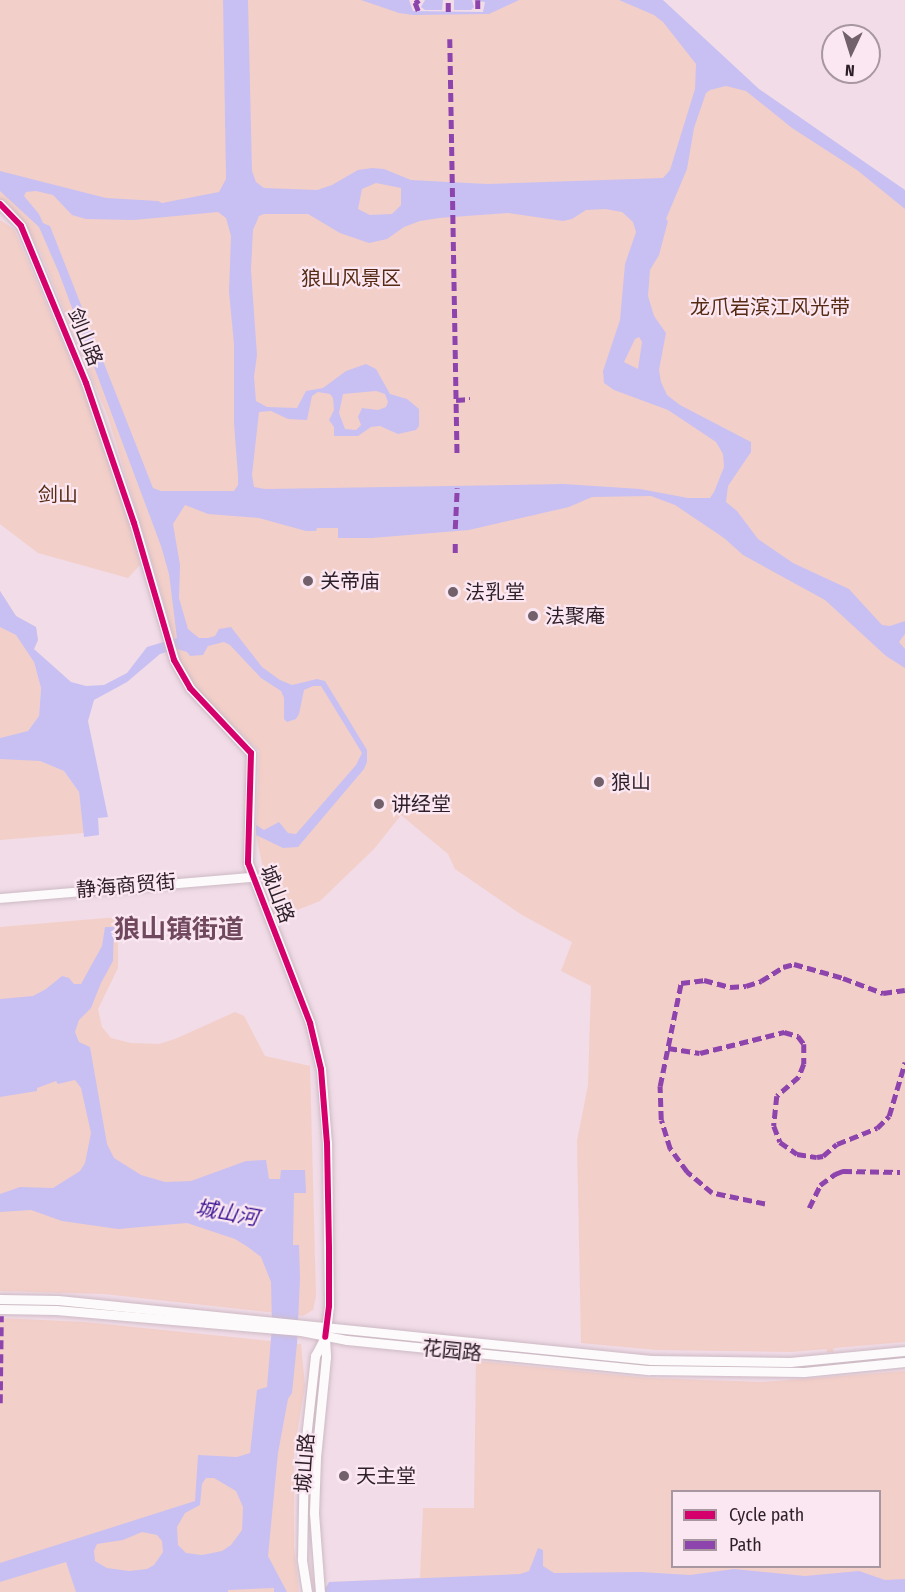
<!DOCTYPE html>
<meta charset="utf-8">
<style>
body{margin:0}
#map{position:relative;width:905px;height:1592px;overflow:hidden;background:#f1dce7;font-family:"Fira Sans Condensed","Noto Sans SC",sans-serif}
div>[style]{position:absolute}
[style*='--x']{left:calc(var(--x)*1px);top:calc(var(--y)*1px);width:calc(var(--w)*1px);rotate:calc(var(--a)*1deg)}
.green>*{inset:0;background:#f3cfc9}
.water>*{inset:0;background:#c8c0f2}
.pier>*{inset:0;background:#f1dce7}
.roads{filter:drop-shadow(0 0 2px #cdbac4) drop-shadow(0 0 2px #cdbac4)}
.secondary>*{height:9px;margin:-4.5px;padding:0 4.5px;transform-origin:4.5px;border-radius:4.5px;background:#fdfafb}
.quiet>*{height:4.5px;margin-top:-2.25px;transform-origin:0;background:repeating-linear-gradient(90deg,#8e44ad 0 9px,transparent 0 13.5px)}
.cycleway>*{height:6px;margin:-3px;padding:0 3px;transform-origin:3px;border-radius:3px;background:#d6006c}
.dots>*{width:16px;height:16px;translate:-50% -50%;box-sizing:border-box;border:3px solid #fae7f1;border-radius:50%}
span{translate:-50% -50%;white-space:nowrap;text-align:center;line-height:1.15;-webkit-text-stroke:4.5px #fae7f1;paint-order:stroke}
.park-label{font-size:20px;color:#562a13}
.street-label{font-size:20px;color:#2e1e27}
.poi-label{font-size:20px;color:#2e1e27}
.left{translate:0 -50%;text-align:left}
.water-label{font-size:21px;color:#3d1795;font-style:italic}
.district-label{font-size:26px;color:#70495e;font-weight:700}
.legend{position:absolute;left:671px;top:1490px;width:210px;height:78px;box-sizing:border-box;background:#fae7f1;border:2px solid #a897a0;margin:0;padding:8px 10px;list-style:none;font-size:18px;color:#2e1e27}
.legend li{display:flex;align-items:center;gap:12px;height:30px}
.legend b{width:30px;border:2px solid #a897a0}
.north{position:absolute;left:821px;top:24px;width:60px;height:60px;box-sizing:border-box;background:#fae7f1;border:2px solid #a897a0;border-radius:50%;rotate:184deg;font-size:16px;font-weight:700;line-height:24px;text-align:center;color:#2e1e27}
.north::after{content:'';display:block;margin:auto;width:21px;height:27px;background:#72606a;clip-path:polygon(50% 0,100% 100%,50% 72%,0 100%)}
</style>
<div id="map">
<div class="green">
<div style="clip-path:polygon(0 0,655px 0,705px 55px,905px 201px,905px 1342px,834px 1348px,833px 1352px,827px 1352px,827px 1349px,791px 1352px,657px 1350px,581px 1343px,577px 1141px,588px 1085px,591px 986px,561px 971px,572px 942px,522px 915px,455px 869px,448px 854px,401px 815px,374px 849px,320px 901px,297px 910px,286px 910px,266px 883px,256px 835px,259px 751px,192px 685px,180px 665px,161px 592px,108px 417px,41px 254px,26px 226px,11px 207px,0 199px)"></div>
<div style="clip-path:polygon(0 220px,14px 229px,82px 387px,131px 529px,140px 565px,128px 578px,38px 553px,0 524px)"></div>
<div style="clip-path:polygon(0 591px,16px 616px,36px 627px,38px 640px,34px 649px,34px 662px,41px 688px,39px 716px,28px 731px,40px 761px,64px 771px,79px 792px,84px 833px,0 840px)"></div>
<div style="clip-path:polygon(118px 917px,118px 968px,98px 1009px,102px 1027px,111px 1038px,131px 1043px,159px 1044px,175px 1039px,235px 1012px,244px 1016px,265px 1056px,310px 1066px,316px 1296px,313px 1310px,303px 1316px,104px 1294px,0 1291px,0 927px)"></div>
<div style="clip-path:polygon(0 1318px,85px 1322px,301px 1344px,305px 1386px,294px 1451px,294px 1547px,299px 1592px,0 1592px)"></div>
<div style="clip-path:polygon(evenodd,476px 1361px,649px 1378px,762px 1382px,905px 1371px,905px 1592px,329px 1592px,329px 1582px,420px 1578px,423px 1508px,474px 1508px,476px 1361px,672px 1492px,880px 1492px,880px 1566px,672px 1566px,672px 1492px)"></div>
</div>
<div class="water">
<div style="clip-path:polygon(evenodd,223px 0,248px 0,252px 171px,256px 182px,264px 188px,317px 190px,332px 185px,358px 170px,372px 168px,384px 169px,411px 180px,487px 184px,663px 178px,670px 170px,695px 89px,696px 64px,663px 22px,654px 15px,619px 0,663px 0,759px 89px,905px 190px,905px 209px,857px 170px,792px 128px,746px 91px,726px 86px,710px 90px,706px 93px,694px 128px,687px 169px,666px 219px,668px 221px,659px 255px,650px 270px,648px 296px,654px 316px,666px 333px,659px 370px,661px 382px,667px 395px,680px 405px,751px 442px,751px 452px,728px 486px,726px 502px,737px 511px,758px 539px,793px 563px,849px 589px,882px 625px,890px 626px,905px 621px,905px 634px,899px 642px,905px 649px,905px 668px,886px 656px,825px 600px,743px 555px,724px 538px,675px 505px,651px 496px,592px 497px,569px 507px,469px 530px,372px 538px,338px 538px,338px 528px,317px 528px,316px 531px,306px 531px,259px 518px,208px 514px,185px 505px,173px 524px,180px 565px,179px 598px,188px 629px,199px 638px,208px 638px,215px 636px,219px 629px,231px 627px,262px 667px,280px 680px,292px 685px,317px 679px,325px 681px,367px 750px,367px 762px,364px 769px,298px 847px,283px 848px,256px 835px,256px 825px,264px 830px,279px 822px,288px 833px,296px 834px,356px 765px,362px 753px,321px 686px,313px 686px,304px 690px,299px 714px,296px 719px,287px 722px,284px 719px,284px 698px,281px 691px,261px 678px,230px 645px,224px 642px,208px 646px,203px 655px,190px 656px,187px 652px,177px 649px,160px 654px,127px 682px,94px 700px,88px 721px,108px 817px,98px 818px,99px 835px,84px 837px,79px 792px,64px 771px,40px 761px,0 759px,0 738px,28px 731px,39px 716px,41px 688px,34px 662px,16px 635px,0 627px,0 591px,16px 616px,36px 627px,38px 640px,34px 649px,71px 682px,86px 686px,104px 685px,127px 673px,147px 647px,177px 638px,169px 574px,161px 546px,59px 273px,39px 227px,0 191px,0 171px,106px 198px,158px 201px,162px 203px,219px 192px,226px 179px,223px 0,376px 183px,401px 188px,401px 205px,392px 214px,370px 215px,358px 209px,362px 189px,376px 183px,223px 0,36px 191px,53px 195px,72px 215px,86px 219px,134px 220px,218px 212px,226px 218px,231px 236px,229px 292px,234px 344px,234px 423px,238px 476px,238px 485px,234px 491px,161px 491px,153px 488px,50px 226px,43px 223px,39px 214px,24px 196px,26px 192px,36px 191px,223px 0,605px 209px,622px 212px,633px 222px,636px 232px,625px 264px,620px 320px,603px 371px,604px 383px,614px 390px,668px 410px,716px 442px,723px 454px,724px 467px,714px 492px,710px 498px,688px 498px,640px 489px,564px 484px,265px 489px,254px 487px,252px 475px,259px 412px,271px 411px,288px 419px,307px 420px,312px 396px,318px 392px,330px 394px,333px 398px,334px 410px,329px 420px,334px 427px,334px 436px,358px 436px,371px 427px,380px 426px,398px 434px,416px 430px,419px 426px,419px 409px,407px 399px,390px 394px,376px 369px,366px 364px,346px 371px,323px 388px,306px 391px,297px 408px,267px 407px,256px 401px,254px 377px,257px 355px,251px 270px,253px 230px,259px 216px,264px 214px,308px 214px,340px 233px,369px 243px,387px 239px,404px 227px,420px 221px,439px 218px,508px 213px,563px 221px,572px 219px,586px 210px,605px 209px,223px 0,639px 337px,642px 342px,638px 369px,624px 362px,635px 339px,639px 337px,223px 0,376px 391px,385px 394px,388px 402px,386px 407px,378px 410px,362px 408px,358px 417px,361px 425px,356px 430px,345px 429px,339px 413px,343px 394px,376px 391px)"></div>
<div style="clip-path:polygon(361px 0,519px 0,489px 14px,413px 15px,399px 13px)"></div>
<div style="clip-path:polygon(evenodd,105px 927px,114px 927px,113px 961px,101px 983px,91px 1008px,79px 1020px,75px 1032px,79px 1042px,90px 1047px,107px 1144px,114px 1158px,141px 1175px,165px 1182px,191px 1181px,246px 1161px,266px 1160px,269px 1179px,280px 1179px,281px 1170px,305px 1170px,306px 1193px,294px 1193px,293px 1245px,299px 1245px,300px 1278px,297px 1344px,292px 1393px,288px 1399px,278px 1453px,268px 1556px,287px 1592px,274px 1592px,274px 1588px,228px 1590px,228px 1592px,76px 1592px,66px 1562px,0 1582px,0 1563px,195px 1501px,198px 1455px,237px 1457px,250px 1453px,257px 1390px,267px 1387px,272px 1326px,271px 1282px,261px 1257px,248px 1247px,235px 1239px,187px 1223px,118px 1229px,62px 1221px,31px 1210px,0 1212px,0 1194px,20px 1187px,53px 1188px,80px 1171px,85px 1163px,91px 1133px,81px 1088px,75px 1080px,58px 1084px,56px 1081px,37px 1088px,37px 1091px,0 1097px,0 999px,33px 996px,46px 989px,62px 976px,69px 978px,74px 984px,81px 984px,102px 946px,105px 927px,206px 1478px,214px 1478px,236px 1491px,243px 1507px,242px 1530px,231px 1545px,222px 1551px,202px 1555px,186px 1553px,178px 1545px,177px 1527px,185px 1513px,200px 1505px,202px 1484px,206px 1478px,105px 927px,142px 1532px,157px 1535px,162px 1541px,163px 1552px,154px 1565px,147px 1569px,129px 1571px,107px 1568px,95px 1561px,94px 1551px,97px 1544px,123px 1540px,142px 1532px)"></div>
<div style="clip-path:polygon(538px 1548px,543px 1550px,543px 1566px,554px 1573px,641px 1572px,690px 1575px,734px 1569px,805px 1576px,859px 1571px,885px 1580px,905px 1579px,905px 1592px,314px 1592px,327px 1586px,329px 1582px,520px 1574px,529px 1571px)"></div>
</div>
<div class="pier">
<div style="clip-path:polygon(409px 0,425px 0,421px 7px,425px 10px,442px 10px,443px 0,454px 0,454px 10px,471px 10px,474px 7px,472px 0,485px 2px,483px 12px,413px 11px)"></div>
</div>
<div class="roads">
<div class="secondary">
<div style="--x:0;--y:204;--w:30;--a:46"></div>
<div style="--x:21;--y:226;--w:170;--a:67.5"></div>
<div style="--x:86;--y:383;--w:148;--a:71.1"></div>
<div style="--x:134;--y:523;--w:143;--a:73.7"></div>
<div style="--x:174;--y:660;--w:32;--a:60"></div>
<div style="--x:190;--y:688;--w:89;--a:46.8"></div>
<div style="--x:251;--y:753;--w:110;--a:91.6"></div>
<div style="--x:248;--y:863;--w:172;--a:68.8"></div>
<div style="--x:310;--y:1023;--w:47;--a:76.6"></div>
<div style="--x:321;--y:1069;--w:74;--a:85.4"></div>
<div style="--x:327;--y:1143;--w:163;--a:89.3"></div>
<div style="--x:329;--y:1306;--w:31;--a:97"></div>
<div style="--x:325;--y:1337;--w:20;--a:87"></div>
<div style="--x:326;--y:1357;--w:101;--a:95.7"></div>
<div style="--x:316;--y:1458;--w:55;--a:92.1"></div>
<div style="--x:314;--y:1513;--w:79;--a:85.7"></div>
<div style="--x:0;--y:898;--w:252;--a:-4.8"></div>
<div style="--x:0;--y:1299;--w:58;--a:1"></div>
<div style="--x:58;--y:1300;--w:596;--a:5.78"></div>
<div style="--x:651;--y:1360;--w:139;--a:0.8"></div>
<div style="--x:790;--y:1362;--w:116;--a:-5.5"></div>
<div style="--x:0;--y:1309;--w:56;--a:1"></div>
<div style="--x:56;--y:1310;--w:246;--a:4.9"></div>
<div style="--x:301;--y:1331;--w:47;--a:11.1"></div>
<div style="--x:347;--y:1340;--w:304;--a:5.7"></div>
<div style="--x:650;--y:1370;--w:154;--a:0.7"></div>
<div style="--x:804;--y:1372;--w:101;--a:-5.7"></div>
<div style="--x:307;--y:1592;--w:33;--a:-99"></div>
<div style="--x:302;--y:1559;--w:103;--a:-88.9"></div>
<div style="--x:304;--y:1456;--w:101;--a:-83.7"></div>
<div style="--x:315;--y:1356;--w:19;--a:-62"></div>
</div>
</div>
<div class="quiet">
<div style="--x:478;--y:0;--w:12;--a:90"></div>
<div style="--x:418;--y:11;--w:9;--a:-111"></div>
<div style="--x:415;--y:3;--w:5;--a:-37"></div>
<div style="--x:448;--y:12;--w:12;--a:-90"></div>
<div style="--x:450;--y:39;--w:418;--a:89"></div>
<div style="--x:456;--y:400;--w:14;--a:-4"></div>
<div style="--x:455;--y:529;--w:41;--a:-87.2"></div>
<div style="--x:455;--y:553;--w:12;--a:-90"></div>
<div style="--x:668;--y:1048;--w:32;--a:9"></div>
<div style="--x:700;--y:1053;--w:87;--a:-14"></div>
<div style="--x:784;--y:1032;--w:15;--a:16"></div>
<div style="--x:798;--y:1036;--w:10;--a:53"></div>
<div style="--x:804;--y:1044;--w:20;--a:90"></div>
<div style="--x:804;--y:1064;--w:14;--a:111"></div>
<div style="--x:799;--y:1077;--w:29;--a:139"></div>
<div style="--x:777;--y:1096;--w:30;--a:96"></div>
<div style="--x:774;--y:1126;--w:17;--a:69"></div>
<div style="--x:780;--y:1142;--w:21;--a:35"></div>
<div style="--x:797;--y:1154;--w:20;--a:9"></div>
<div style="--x:817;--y:1157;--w:6;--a:-9"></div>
<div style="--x:823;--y:1156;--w:18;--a:-41"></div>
<div style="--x:837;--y:1144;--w:43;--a:-21.8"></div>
<div style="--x:877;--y:1128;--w:17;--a:-45"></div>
<div style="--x:889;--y:1116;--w:56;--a:-73.5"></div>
<div style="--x:765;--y:1204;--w:54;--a:-168.3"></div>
<div style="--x:712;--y:1193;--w:33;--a:-140"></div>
<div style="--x:687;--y:1172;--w:29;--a:-126"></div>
<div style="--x:670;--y:1149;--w:30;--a:-107"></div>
<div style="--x:661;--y:1120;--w:34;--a:-92"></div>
<div style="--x:660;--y:1086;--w:105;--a:-78.5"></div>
<div style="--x:681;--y:983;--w:23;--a:-7"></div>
<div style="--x:704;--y:980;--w:27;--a:15"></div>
<div style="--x:730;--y:987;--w:16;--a:-4"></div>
<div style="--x:746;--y:986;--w:16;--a:-18"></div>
<div style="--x:761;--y:981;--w:26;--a:-32"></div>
<div style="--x:783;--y:967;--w:11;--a:-15"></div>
<div style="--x:794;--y:964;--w:51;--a:15.9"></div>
<div style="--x:843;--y:978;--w:43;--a:20.6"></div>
<div style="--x:883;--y:993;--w:22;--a:-8"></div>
<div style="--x:809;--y:1208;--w:25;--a:-64"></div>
<div style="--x:820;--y:1185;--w:19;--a:-36"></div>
<div style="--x:835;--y:1174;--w:9;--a:-21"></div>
<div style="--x:843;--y:1171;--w:57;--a:1"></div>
<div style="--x:0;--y:1403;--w:87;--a:-89.3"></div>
</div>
<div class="cycleway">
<div style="--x:0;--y:204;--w:30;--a:46"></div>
<div style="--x:21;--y:226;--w:170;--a:67.5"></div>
<div style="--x:86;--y:383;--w:148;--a:71.1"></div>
<div style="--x:134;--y:523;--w:143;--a:73.7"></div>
<div style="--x:174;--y:660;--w:32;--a:60"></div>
<div style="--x:190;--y:688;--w:89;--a:46.8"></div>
<div style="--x:251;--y:753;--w:110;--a:91.6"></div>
<div style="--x:248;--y:863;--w:172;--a:68.8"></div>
<div style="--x:310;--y:1023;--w:47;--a:76.6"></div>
<div style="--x:321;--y:1069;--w:74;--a:85.4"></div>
<div style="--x:327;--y:1143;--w:106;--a:88.9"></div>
<div style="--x:329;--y:1249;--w:57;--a:90"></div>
<div style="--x:329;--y:1306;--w:31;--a:97"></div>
</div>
<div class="dots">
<div style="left:308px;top:581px;background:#72606a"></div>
<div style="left:453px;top:592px;background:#72606a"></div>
<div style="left:533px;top:616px;background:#72606a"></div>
<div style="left:599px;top:782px;background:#72606a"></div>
<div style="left:379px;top:804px;background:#72606a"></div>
<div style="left:344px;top:1476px;background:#72606a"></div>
</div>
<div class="park-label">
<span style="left:351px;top:278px">狼山风景区</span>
<span style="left:770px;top:307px">龙爪岩滨江风光带</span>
<span style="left:58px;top:495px">剑山</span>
</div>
<div class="street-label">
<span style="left:85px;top:337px;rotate:68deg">剑山路</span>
<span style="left:126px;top:886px;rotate:-5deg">静海商贸街</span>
<span style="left:277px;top:894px;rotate:69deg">城山路</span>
<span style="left:452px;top:1351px;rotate:6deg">花园路</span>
<span style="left:305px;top:1463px;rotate:-86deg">城山路</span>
</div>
<div class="poi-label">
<span class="left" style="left:320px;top:581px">关帝庙</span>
<span class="left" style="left:465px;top:592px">法乳堂</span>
<span class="left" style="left:545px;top:616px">法聚庵</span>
<span class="left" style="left:611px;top:782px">狼山</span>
<span class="left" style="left:391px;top:804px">讲经堂</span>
<span class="left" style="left:356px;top:1476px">天主堂</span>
</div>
<div class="water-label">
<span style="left:227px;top:1213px;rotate:10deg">城山河</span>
</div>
<div class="district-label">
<span style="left:179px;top:930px">狼山镇街道</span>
</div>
<ul class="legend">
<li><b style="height:8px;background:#d6006c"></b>Cycle path</li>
<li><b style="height:8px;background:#8e44ad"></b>Path</li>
</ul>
<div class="north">N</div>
</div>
